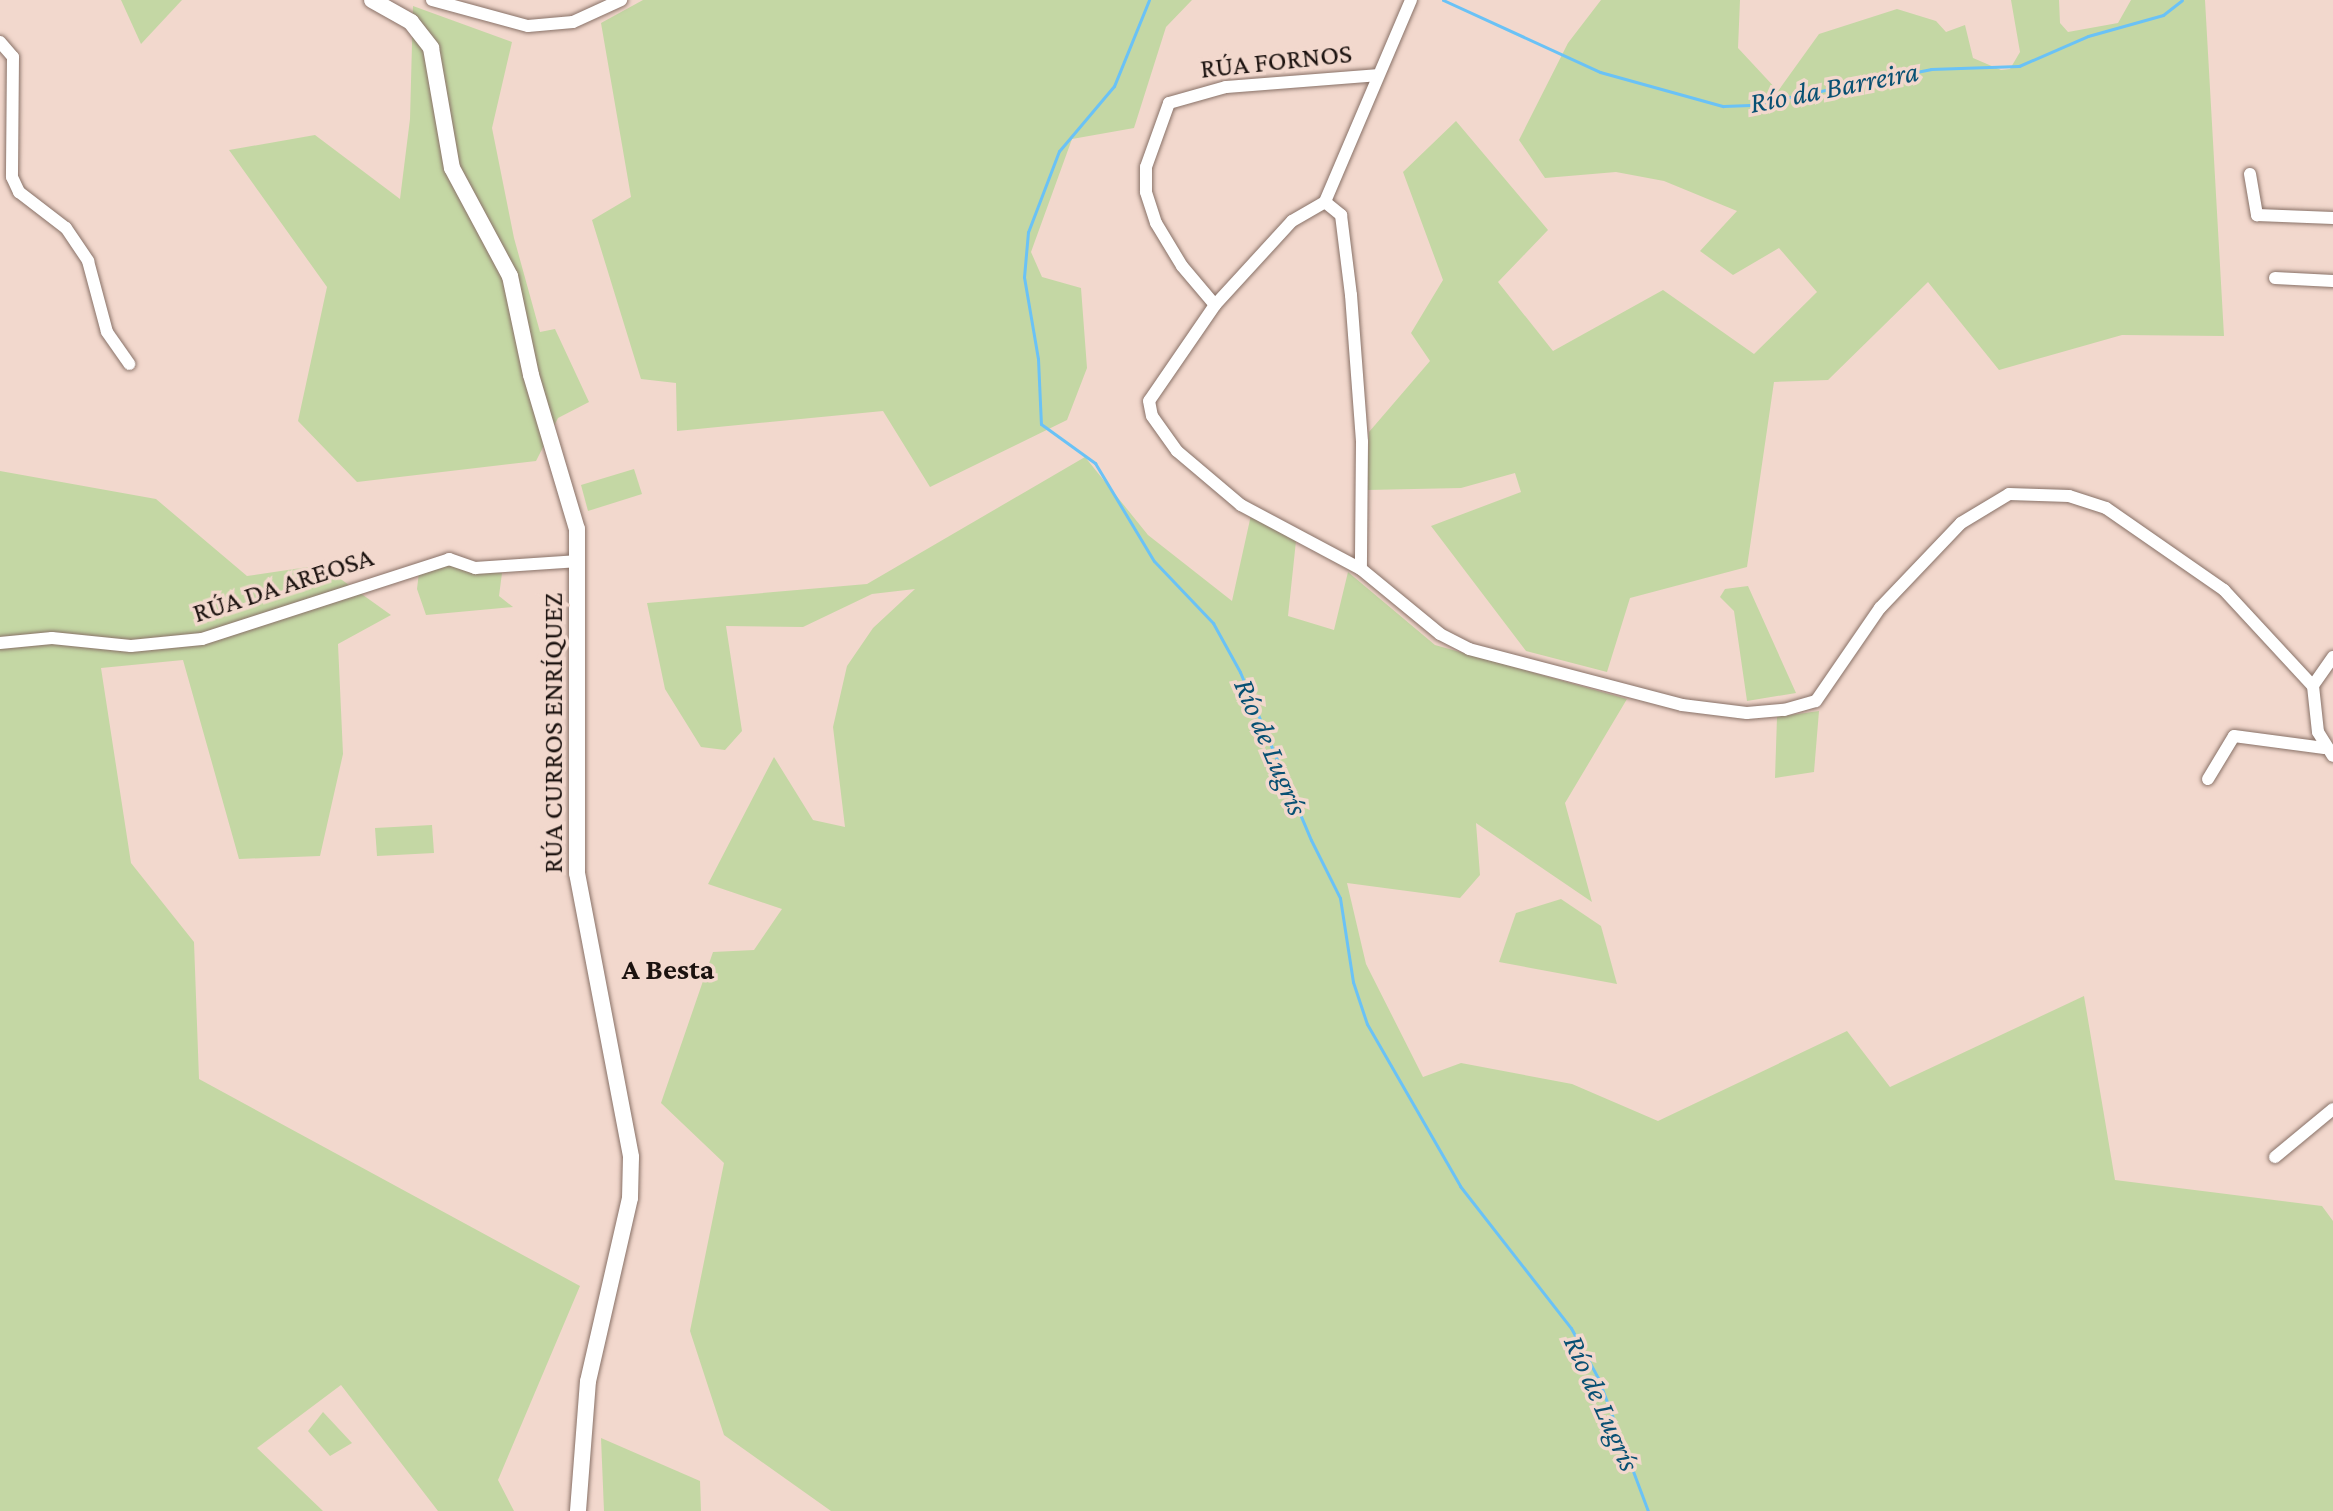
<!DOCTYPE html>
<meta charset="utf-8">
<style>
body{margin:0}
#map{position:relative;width:2333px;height:1511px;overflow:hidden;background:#f2d8cd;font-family:"Crimson Pro",serif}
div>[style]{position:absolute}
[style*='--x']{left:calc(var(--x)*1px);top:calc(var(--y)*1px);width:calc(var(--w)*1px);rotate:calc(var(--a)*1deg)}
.green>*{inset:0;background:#c4d7a4}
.stream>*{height:3px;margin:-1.5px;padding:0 1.5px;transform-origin:1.5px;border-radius:1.5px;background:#6ac2f6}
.roads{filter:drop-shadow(0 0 2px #887167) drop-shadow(0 0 2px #887167)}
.street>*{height:12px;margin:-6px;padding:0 6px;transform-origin:6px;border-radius:6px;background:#fff}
.secondary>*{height:16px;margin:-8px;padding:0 8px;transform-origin:8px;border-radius:8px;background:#fff}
span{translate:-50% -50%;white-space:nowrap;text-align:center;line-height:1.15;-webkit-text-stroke:7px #f2d8cd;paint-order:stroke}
.street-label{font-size:28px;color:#1b120f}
.water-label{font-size:30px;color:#085073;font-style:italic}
.neighbourhood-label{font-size:30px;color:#1b120f;font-weight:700}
</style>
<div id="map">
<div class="green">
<div style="clip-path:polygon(121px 0,182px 0,141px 44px)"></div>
<div style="clip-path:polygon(643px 0,1192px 0,1166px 27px,1134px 128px,1072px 139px,1031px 252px,1042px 277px,1081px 288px,1087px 368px,1067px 420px,930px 487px,883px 411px,677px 431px,676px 383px,641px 379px,592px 220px,631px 197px,601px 23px)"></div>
<div style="clip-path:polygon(1601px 0,1740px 0,1738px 48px,1778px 91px,1819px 34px,1897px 9px,1936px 21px,1946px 32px,1965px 25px,1973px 58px,2001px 70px,2010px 69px,2020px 52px,2011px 0,2059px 0,2060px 23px,2068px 32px,2118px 23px,2131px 0,2205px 0,2224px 336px,2122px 335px,1999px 370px,1928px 282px,1828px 380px,1774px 382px,1747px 567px,1630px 598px,1607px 672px,1526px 651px,1431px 526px,1521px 492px,1515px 473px,1461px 488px,1367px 490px,1369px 432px,1430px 361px,1411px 333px,1443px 280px,1403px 172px,1456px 121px,1548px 230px,1498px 282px,1553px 351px,1663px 290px,1754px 354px,1817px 292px,1779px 248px,1733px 275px,1700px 251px,1737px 211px,1664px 181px,1616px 172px,1545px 178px,1519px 140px,1568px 43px)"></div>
<div style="clip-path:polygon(413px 6px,512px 42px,492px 128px,514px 238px,540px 332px,555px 329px,589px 402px,558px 418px,536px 461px,357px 482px,298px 421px,327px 287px,229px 150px,315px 135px,400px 199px,410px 119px)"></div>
<div style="clip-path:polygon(1085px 457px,1148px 535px,1232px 601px,1251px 515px,1296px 541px,1288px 616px,1334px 630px,1348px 572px,1435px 645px,1627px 699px,1565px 803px,1592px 902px,1476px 823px,1480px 875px,1460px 898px,1347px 883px,1366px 964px,1423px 1077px,1461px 1063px,1572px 1084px,1658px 1121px,1847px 1031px,1890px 1087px,2084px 996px,2115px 1180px,2322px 1206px,2333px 1221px,2333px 1511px,831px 1511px,724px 1435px,690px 1331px,724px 1163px,661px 1103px,713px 952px,754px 950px,782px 909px,708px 884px,774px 757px,813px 820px,845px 827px,833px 727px,847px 666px,873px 628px,915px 589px,872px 594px,803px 627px,726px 626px,742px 731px,725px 750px,701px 747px,665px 689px,647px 603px,867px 584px)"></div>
<div style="clip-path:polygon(634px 469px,642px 494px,588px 511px,581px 485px)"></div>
<div style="clip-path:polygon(0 471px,156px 499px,247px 576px,321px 565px,391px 615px,338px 644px,343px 754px,320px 856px,239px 859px,183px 660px,101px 668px,131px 863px,194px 942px,199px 1079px,580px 1286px,498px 1480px,514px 1511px,438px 1511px,341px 1385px,257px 1448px,323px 1511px,0 1511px)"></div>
<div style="clip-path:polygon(448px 565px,502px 573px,499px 596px,513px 607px,426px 615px,417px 589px,419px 572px)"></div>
<div style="clip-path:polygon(1748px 586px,1796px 693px,1747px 701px,1734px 611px,1720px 597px,1725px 589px)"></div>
<div style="clip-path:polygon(1819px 711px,1814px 772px,1775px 778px,1777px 717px)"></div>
<div style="clip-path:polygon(432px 825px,434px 853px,377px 856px,375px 828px)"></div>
<div style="clip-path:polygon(1561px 899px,1601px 926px,1617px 984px,1499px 962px,1516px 913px)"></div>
<div style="clip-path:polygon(323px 1412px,352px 1443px,330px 1456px,308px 1431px)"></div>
<div style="clip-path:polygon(601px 1438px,700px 1481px,701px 1511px,604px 1511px)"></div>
</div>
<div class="stream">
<div style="--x:1149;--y:0;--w:93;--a:112.1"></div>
<div style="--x:1114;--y:86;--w:85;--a:130.2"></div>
<div style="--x:1059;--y:151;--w:87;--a:110.9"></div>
<div style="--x:1028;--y:232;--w:45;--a:95.1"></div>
<div style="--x:1024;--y:277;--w:83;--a:80.3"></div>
<div style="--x:1038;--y:359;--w:65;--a:87.4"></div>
<div style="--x:1041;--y:424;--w:67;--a:35.8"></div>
<div style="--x:1095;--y:463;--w:114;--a:59"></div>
<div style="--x:1154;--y:561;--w:86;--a:46.4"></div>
<div style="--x:1213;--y:623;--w:56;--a:61.1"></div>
<div style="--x:1240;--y:672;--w:182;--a:67.1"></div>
<div style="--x:1311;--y:840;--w:65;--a:63.4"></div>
<div style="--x:1340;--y:898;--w:85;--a:81.2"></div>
<div style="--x:1353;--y:982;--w:44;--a:71.6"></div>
<div style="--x:1367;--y:1024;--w:187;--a:60.1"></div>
<div style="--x:1460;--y:1186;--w:180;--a:52"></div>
<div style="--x:1571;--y:1328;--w:57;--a:61.6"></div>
<div style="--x:1598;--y:1378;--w:142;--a:69.4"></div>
<div style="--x:1443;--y:0;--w:173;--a:24.6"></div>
<div style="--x:1600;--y:72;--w:128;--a:15.5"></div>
<div style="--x:1723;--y:106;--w:27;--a:-2"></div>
<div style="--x:1750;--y:105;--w:185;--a:-11.2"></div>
<div style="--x:1931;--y:69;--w:88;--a:-2"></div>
<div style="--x:2019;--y:66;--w:75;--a:-23.5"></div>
<div style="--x:2088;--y:36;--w:78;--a:-15.6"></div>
<div style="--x:2163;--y:15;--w:24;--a:-38"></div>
</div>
<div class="roads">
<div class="street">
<div style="--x:432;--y:0;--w:99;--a:15.2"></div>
<div style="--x:528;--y:26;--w:45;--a:-5.1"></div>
<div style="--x:573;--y:22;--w:53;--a:-24.6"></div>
<div style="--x:1411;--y:0;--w:220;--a:113.1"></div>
<div style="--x:1325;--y:202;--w:38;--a:150"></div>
<div style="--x:1292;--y:221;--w:114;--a:132.5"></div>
<div style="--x:1215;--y:305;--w:116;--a:124.5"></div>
<div style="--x:1149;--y:401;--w:15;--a:79"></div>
<div style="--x:1152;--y:416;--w:43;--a:54.5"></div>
<div style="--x:1177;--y:451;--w:84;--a:40.2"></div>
<div style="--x:1241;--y:505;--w:136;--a:28.1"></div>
<div style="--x:1361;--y:569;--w:102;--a:39.4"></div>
<div style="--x:1440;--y:634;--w:33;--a:27"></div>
<div style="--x:1469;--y:649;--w:220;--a:14.7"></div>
<div style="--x:1682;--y:705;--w:65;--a:7"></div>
<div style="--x:1747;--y:713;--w:37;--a:-5"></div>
<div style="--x:1784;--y:710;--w:33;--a:-16"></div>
<div style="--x:1816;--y:701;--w:113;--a:-55.5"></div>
<div style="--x:1880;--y:608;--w:117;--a:-46.4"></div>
<div style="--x:1961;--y:523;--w:56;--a:-31.1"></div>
<div style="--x:2009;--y:494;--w:60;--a:1.9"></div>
<div style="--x:2069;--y:496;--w:39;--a:18"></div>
<div style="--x:2106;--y:508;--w:144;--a:34.8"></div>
<div style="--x:2224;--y:590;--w:131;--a:47.2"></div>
<div style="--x:0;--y:42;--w:20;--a:49"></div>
<div style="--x:13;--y:57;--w:120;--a:90.5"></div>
<div style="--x:12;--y:177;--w:17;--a:65"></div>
<div style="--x:19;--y:192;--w:59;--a:37.5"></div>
<div style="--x:66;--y:228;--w:40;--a:56"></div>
<div style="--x:88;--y:261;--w:73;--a:75"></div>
<div style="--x:107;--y:332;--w:39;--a:55"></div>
<div style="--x:2250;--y:174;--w:42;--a:80.3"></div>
<div style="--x:2257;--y:215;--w:76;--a:2.3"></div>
<div style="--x:1325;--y:202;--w:21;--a:39"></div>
<div style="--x:1341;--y:215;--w:81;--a:82.9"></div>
<div style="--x:1351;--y:295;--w:147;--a:85.7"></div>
<div style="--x:1362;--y:442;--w:127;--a:90.5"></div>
<div style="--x:2275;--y:278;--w:58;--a:3"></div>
<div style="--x:1215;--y:305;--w:51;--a:-130.2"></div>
<div style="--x:1182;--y:266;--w:50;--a:-121.2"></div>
<div style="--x:1156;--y:223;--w:33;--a:-108"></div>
<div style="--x:1146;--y:192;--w:25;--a:-90"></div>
<div style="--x:1146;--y:167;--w:68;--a:-70.2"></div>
<div style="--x:1169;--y:103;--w:59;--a:-15.7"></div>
<div style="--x:1226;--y:87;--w:151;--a:-4.5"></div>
<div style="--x:0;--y:643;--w:52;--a:-5.5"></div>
<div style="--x:52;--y:638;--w:79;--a:5.8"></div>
<div style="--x:131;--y:646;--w:71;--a:-5.6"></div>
<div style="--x:202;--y:639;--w:260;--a:-17.9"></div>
<div style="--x:449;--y:559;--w:28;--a:19"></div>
<div style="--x:475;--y:568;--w:104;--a:-3.9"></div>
<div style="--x:2333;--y:657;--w:35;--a:125"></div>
<div style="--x:2313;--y:686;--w:46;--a:83.8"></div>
<div style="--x:2318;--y:732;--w:28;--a:58"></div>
<div style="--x:2208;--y:779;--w:50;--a:-58.8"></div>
<div style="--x:2234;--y:736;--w:91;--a:7.6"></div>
<div style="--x:2275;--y:1157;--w:75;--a:-39.6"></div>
</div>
<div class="secondary">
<div style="--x:372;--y:0;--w:45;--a:29.4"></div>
<div style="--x:411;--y:22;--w:33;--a:52"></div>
<div style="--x:431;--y:48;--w:122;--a:80.1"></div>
<div style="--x:452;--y:168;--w:123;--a:61.8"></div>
<div style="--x:510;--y:276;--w:101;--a:78"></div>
<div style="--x:531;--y:375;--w:161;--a:73.4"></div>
<div style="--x:577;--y:529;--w:344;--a:90"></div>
<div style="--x:577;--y:873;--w:289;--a:79.2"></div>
<div style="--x:631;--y:1157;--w:41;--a:91.4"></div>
<div style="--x:630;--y:1198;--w:188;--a:102.9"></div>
<div style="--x:588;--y:1381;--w:130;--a:94.4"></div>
</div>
</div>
<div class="street-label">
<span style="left:1276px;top:61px;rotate:-6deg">RÚA FORNOS</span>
<span style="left:283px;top:585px;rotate:-18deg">RÚA DA AREOSA</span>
<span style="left:553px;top:733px;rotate:-90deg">RÚA CURROS ENRÍQUEZ</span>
</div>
<div class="water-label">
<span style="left:1834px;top:87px;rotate:-11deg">Río da Barreira</span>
<span style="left:1271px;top:747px;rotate:67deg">Río de Lugrís</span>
<span style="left:1602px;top:1403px;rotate:66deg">Río de Lugrís</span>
</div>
<div class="neighbourhood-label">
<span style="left:668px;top:969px">A Besta</span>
</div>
</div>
